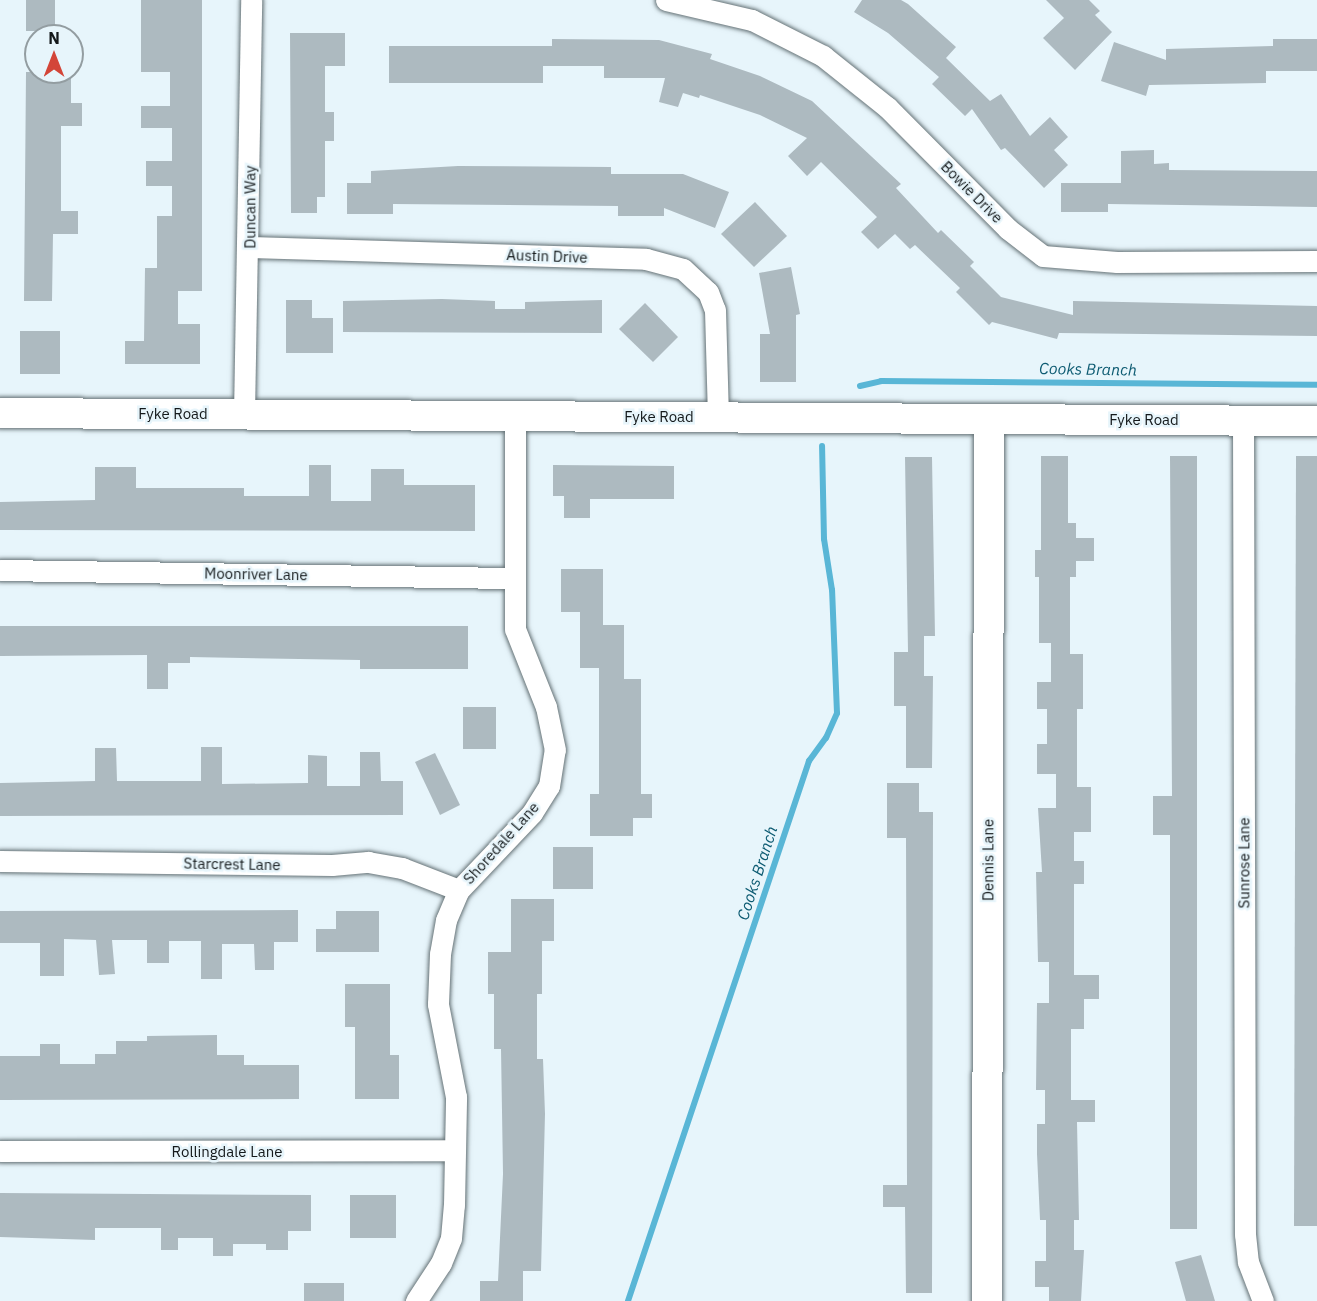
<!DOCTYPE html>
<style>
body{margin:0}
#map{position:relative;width:1317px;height:1301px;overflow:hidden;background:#e7f5fb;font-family:"IBM Plex Sans",sans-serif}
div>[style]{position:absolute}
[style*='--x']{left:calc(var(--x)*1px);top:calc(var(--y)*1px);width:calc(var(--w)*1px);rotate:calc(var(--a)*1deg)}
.stream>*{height:6px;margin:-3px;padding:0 3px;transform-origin:3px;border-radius:3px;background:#59b6d6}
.building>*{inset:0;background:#adbac0}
.roads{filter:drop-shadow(0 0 2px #657276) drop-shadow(0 0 2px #657276)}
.street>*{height:21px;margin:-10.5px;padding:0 10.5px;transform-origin:10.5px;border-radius:10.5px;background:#fff}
.secondary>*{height:30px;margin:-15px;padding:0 15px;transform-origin:15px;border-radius:15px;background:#fff}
span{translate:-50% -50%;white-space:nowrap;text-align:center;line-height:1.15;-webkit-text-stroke:5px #e7f5fb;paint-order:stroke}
.street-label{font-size:15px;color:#14191b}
.water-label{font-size:16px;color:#0d5b72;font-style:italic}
.north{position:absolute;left:24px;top:24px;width:60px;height:60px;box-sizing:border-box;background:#e7f5fb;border:2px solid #939da1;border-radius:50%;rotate:0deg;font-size:16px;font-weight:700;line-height:24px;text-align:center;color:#14191b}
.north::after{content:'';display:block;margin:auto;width:21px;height:27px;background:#d34538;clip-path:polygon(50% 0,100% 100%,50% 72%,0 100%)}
</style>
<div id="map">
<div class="stream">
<div style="--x:860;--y:386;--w:22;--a:-13"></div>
<div style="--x:881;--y:381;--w:436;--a:0.5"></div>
<div style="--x:628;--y:1301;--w:570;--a:-71.47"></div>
<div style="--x:809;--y:761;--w:29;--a:-54"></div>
<div style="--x:826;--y:738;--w:27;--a:-66"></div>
<div style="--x:837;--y:713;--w:123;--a:-92.3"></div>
<div style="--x:832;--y:590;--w:52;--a:-98.9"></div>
<div style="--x:824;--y:539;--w:93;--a:-91.2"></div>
</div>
<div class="building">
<div style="clip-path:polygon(26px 0,55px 0,55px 31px,26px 31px)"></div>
<div style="clip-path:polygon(141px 0,202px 0,202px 291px,178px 291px,178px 324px,200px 324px,200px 364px,125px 364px,125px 341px,144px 341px,145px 268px,157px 268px,157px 216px,172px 216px,172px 186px,146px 186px,146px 161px,172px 161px,172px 128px,141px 128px,141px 106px,170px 106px,170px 72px,141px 72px)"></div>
<div style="clip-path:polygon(862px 0,901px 0,908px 4px,956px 47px,946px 58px,990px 101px,1001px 94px,1030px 136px,1050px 117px,1068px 137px,1054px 150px,1068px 165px,1044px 188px,1005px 148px,1001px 150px,972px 109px,965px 116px,932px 84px,939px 77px,888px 33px,854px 12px)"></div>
<div style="clip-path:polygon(1046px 0,1089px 0,1100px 11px,1095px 15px,1112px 32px,1075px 70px,1043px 38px,1064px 18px)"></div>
<div style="clip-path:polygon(290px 33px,345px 33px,345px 66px,325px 66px,325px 112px,334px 112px,334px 141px,325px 141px,325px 197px,317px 197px,317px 213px,291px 213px)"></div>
<div style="clip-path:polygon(552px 39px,659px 40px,712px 54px,710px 59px,760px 76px,812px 101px,901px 184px,896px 188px,938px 233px,941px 230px,974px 262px,970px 266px,1001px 297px,1073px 315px,1073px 301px,1317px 306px,1317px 336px,1059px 333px,1057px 339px,992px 322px,989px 325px,956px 292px,960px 288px,915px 245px,910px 249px,895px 234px,878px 249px,861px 232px,877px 217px,821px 162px,807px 176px,788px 156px,807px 138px,760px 115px,700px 95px,699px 98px,683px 93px,678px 107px,659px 102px,665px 78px,604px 78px,604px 66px,543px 66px,543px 83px,389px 83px,389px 46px,552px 46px)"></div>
<div style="clip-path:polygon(1273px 39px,1317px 39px,1317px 71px,1266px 71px,1266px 83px,1149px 85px,1146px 96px,1101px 81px,1114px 42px,1166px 60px,1166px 49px,1273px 46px)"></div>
<div style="clip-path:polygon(26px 72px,71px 72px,71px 103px,82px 103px,82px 126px,61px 126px,61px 211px,78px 211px,78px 234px,53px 234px,52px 301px,24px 301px)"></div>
<div style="clip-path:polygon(1154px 150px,1154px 164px,1169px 163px,1169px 170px,1317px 171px,1317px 207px,1108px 204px,1108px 212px,1061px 212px,1061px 183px,1121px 183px,1121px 151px)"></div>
<div style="clip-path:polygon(611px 167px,611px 174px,683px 174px,729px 192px,715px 228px,664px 208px,664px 216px,618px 216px,618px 206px,393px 204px,393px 214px,347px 214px,347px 183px,371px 183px,371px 171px,458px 166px)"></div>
<div style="clip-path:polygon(755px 202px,787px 236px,754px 267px,721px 234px)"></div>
<div style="clip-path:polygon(791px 267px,800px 314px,796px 315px,796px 382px,760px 382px,760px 334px,770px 334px,759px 273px)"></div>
<div style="clip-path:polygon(442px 299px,495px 301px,495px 309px,525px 309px,525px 302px,602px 300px,602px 333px,343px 332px,343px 301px)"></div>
<div style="clip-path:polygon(286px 300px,312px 300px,312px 318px,333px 318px,333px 353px,286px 353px)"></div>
<div style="clip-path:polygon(645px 303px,678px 337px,653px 362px,619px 329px)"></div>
<div style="clip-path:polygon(20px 331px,60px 331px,60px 374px,20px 374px)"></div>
<div style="clip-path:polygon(1041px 456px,1068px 456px,1068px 523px,1076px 523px,1076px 538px,1094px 538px,1094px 561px,1076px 561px,1076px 577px,1070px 577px,1070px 654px,1083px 654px,1083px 709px,1077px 709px,1077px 787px,1091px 787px,1091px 832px,1074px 832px,1074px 861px,1084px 861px,1084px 884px,1074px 884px,1074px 975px,1099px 975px,1099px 999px,1084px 999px,1084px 1029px,1071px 1029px,1071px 1100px,1095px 1100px,1095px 1122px,1077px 1122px,1079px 1220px,1074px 1220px,1074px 1250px,1084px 1250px,1081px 1301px,1049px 1301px,1049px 1287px,1035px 1287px,1035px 1261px,1046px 1261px,1046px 1220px,1040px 1220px,1037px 1154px,1037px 1124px,1045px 1124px,1045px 1090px,1036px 1090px,1037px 1003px,1049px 1003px,1049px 962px,1038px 962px,1036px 872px,1042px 872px,1038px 808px,1056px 808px,1056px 774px,1037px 774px,1037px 744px,1047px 744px,1047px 709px,1037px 709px,1037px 682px,1051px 682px,1051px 643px,1039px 643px,1039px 577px,1035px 577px,1035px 550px,1041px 550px)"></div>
<div style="clip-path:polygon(1170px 456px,1197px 456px,1197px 1229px,1170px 1229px,1170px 835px,1153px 835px,1153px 796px,1172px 796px)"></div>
<div style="clip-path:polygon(1296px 456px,1317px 456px,1317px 1226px,1294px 1226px)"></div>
<div style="clip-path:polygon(905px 457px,932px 457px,935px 636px,924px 636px,924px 676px,933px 676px,932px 768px,906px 768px,906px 706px,894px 706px,894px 652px,908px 652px)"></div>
<div style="clip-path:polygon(309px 465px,331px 465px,331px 501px,371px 501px,371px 469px,404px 469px,404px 485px,475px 485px,475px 531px,0 530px,0 502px,95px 500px,95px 467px,136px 467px,136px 488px,244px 488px,244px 496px,309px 496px)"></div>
<div style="clip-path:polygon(553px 465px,674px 466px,674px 499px,590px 499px,590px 518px,564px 518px,564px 496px,553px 496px)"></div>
<div style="clip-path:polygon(561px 569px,603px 569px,603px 625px,624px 625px,624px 679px,641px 679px,641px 794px,652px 794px,652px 818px,633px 818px,633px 836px,590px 836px,590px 794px,599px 794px,599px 668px,580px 668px,580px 612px,561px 612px)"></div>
<div style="clip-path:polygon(0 626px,468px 626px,468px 669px,360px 669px,360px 660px,190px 657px,190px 663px,168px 663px,168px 689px,147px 689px,147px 655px,0 656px)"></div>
<div style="clip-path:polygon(463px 707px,496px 707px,496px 749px,463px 749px)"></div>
<div style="clip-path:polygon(201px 747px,222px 747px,222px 784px,308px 783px,308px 755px,327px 756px,327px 786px,360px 786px,360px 752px,380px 752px,381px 781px,403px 781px,403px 815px,0 816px,0 783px,95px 781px,95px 748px,116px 748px,117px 781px,201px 781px)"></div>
<div style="clip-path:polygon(435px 753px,460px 805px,440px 815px,415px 762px)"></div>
<div style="clip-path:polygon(887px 783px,919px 783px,919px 812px,933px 812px,932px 1293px,906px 1293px,905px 1207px,883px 1207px,883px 1185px,907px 1185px,906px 838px,887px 838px)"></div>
<div style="clip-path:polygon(553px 847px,593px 847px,593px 889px,553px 889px)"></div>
<div style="clip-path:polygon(511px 899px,554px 899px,554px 941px,542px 941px,542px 994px,537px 994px,537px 1059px,543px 1059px,545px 1114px,541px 1271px,523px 1271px,523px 1301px,480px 1301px,480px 1281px,498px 1281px,503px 1174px,501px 1049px,494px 1049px,494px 994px,488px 994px,488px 952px,511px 952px)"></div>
<div style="clip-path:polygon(298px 910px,298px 942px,274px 942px,274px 970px,255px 970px,254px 944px,222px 944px,222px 979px,201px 979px,201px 941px,169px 941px,169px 963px,147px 963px,147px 940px,112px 940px,115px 974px,99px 975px,96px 940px,64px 939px,64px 976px,40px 976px,40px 943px,0 943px,0 911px)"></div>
<div style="clip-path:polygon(336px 911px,379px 911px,379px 952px,316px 952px,316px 929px,336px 929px)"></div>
<div style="clip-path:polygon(345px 984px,390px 984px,390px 1055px,399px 1055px,399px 1099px,355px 1099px,355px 1027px,345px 1027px)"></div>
<div style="clip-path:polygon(217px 1035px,217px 1055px,244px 1055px,244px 1065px,299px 1065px,299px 1099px,0 1100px,0 1056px,40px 1056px,40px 1044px,60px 1044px,60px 1064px,95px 1064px,95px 1054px,116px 1054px,116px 1041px,147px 1041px,147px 1036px)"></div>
<div style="clip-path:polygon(0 1193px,311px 1195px,311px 1231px,288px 1231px,288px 1250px,266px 1250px,266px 1244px,233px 1244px,233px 1256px,213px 1256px,213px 1238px,178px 1238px,178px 1250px,161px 1250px,161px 1228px,95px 1228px,95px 1240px,0 1237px)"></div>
<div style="clip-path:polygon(350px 1195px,396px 1195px,396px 1238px,350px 1238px)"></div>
<div style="clip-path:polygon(1201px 1255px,1215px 1301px,1186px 1301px,1175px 1262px)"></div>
<div style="clip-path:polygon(304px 1283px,344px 1283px,344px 1301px,304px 1301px)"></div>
</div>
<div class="roads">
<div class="street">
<div style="--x:666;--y:0;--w:88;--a:13.1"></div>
<div style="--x:752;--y:20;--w:80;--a:26.9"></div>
<div style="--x:823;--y:56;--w:82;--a:38.6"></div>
<div style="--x:887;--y:107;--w:172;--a:45.2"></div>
<div style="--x:1008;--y:229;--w:44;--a:37.6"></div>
<div style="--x:1043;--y:256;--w:74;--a:4.6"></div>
<div style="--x:1117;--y:262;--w:200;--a:-0.3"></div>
<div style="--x:250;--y:247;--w:396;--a:1.7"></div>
<div style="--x:646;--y:259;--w:38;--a:15"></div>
<div style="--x:683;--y:269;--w:34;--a:43"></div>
<div style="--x:708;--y:292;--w:19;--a:69"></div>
<div style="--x:715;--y:310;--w:108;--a:88.4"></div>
<div style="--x:244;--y:414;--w:414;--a:-89"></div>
<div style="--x:1243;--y:421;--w:813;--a:89.86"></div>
<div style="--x:1245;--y:1234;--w:28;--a:84"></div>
<div style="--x:1248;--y:1262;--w:42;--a:69"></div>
<div style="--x:0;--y:570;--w:512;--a:0.9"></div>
<div style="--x:0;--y:861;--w:332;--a:0.7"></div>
<div style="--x:332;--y:865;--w:36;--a:-5"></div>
<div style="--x:368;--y:862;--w:35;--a:10"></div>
<div style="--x:402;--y:868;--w:61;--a:21.1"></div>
<div style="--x:0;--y:1151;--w:454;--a:-0.1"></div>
<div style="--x:416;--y:1301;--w:45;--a:-56.7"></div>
<div style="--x:441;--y:1263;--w:27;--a:-68"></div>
<div style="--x:451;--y:1238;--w:33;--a:-85"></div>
<div style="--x:454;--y:1205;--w:108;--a:-88.9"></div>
<div style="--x:456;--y:1097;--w:95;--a:-101"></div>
<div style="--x:438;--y:1004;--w:50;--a:-87.7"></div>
<div style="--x:440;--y:954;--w:35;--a:-80"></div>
<div style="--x:446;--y:920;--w:33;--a:-67"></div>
<div style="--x:459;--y:890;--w:106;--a:-46.5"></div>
<div style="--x:532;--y:813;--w:32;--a:-58"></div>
<div style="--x:549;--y:786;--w:36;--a:-81"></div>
<div style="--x:555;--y:750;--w:44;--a:-101.8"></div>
<div style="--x:546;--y:707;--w:84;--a:-111.7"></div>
<div style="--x:515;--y:629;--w:213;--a:-90"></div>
</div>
<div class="secondary">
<div style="--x:0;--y:413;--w:1317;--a:0.35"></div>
<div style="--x:987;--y:1301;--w:882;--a:-89.87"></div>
</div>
</div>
<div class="street-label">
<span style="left:972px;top:192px;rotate:45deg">Bowie Drive</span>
<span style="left:250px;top:207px;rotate:-90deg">Duncan Way</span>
<span style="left:547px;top:256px;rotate:2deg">Austin Drive</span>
<span style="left:173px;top:414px">Fyke Road</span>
<span style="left:659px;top:417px">Fyke Road</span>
<span style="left:1144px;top:420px">Fyke Road</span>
<span style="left:256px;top:574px;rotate:1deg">Moonriver Lane</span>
<span style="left:501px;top:843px;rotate:-48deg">Shoredale Lane</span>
<span style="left:988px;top:860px;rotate:-90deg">Dennis Lane</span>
<span style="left:1244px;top:863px;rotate:-90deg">Sunrose Lane</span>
<span style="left:232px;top:864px;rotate:1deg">Starcrest Lane</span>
<span style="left:227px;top:1152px">Rollingdale Lane</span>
</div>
<div class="water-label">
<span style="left:1088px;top:369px;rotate:1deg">Cooks Branch</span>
<span style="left:757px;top:873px;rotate:-72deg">Cooks Branch</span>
</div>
<div class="north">N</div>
</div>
